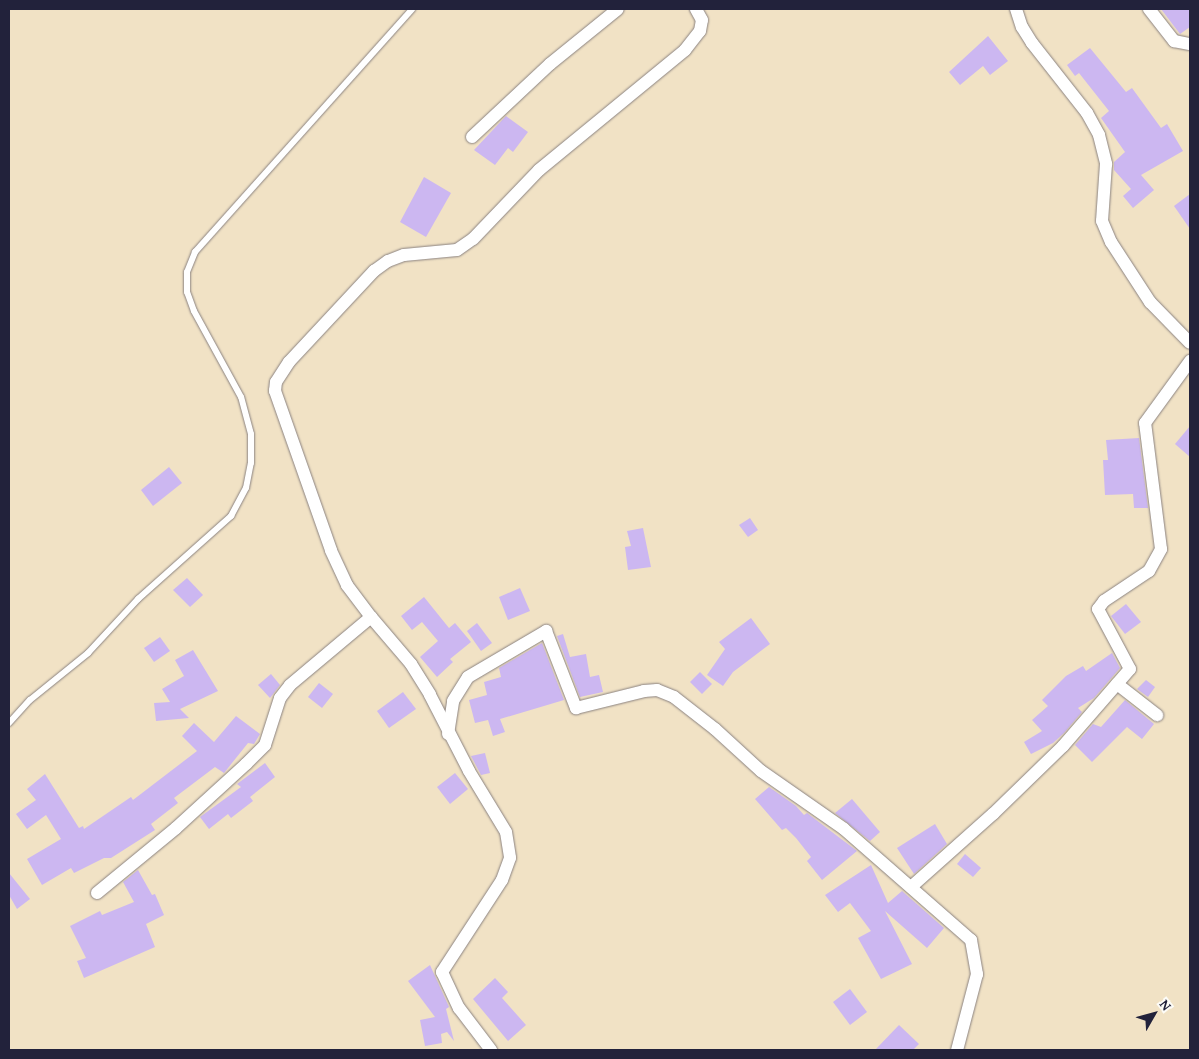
<!DOCTYPE html>
<style>
body{margin:0}
#map{position:relative;width:1199px;height:1059px;overflow:hidden;background:#f1e2c5;font-family:"Gentium Book Plus",serif}
div>[style]{position:absolute}
[style*='--x']{left:calc(var(--x)*1px);top:calc(var(--y)*1px);width:calc(var(--w)*1px);rotate:calc(var(--a)*1deg)}
.building>*{inset:0;background:#ccb7f1}
.roads{filter:drop-shadow(0 0 1px #8a8280) drop-shadow(0 0 1px #8a8280)}
.lane>*{height:6px;margin:-3px;padding:0 3px;transform-origin:3px;border-radius:3px;background:#fff}
.street>*{height:12px;margin:-6px;padding:0 6px;transform-origin:6px;border-radius:6px;background:#fff}
span{translate:-50% -50%;white-space:nowrap;text-align:center;line-height:1.15;-webkit-text-stroke:5px #fdfcf7;paint-order:stroke}
.frame{position:absolute;inset:0;border:10px solid #22223b;pointer-events:none}
.north{position:absolute;left:1129px;top:989px;width:50px;height:50px;-webkit-text-stroke:4px #fdfcf7;paint-order:stroke;rotate:52deg;font-size:14px;font-weight:700;line-height:20px;text-align:center;color:#22223b}
.north::after{content:'';display:block;margin:auto;width:18px;height:22px;background:#22223b;clip-path:polygon(50% 0,100% 100%,50% 72%,0 100%)}
</style>
<div id="map">
<div class="building">
<div style="clip-path:polygon(1161px 9px,1190px 9px,1190px 27px,1180px 34px)"></div>
<div style="clip-path:polygon(988px 36px,1008px 61px,990px 75px,983px 66px,960px 85px,949px 72px)"></div>
<div style="clip-path:polygon(1090px 48px,1126px 92px,1132px 88px,1161px 128px,1167px 124px,1183px 151px,1141px 175px,1154px 190px,1133px 208px,1123px 196px,1131px 189px,1114px 170px,1114px 162px,1125px 152px,1101px 118px,1109px 111px,1079px 73px,1075px 76px,1067px 65px)"></div>
<div style="clip-path:polygon(506px 116px,528px 132px,513px 152px,508px 148px,495px 165px,474px 150px)"></div>
<div style="clip-path:polygon(424px 177px,451px 193px,426px 237px,400px 222px)"></div>
<div style="clip-path:polygon(1190px 194px,1190px 229px,1174px 206px)"></div>
<div style="clip-path:polygon(1190px 426px,1190px 457px,1175px 444px)"></div>
<div style="clip-path:polygon(1139px 438px,1148px 508px,1134px 508px,1133px 494px,1105px 495px,1103px 460px,1108px 460px,1106px 440px)"></div>
<div style="clip-path:polygon(169px 467px,182px 483px,153px 506px,141px 490px)"></div>
<div style="clip-path:polygon(750px 518px,758px 530px,748px 537px,739px 525px)"></div>
<div style="clip-path:polygon(643px 528px,651px 567px,628px 570px,625px 547px,631px 546px,627px 531px)"></div>
<div style="clip-path:polygon(187px 578px,203px 595px,190px 607px,173px 590px)"></div>
<div style="clip-path:polygon(520px 588px,530px 611px,508px 620px,499px 597px)"></div>
<div style="clip-path:polygon(424px 597px,449px 628px,455px 623px,471px 642px,450px 659px,453px 662px,437px 677px,420px 657px,438px 641px,422px 622px,412px 630px,401px 616px)"></div>
<div style="clip-path:polygon(1126px 604px,1141px 622px,1125px 634px,1111px 616px)"></div>
<div style="clip-path:polygon(751px 618px,770px 644px,733px 672px,723px 686px,707px 675px,725px 649px,719px 642px)"></div>
<div style="clip-path:polygon(477px 623px,492px 643px,481px 651px,467px 631px)"></div>
<div style="clip-path:polygon(563px 634px,570px 657px,586px 654px,590px 677px,599px 675px,603px 692px,580px 697px,557px 636px)"></div>
<div style="clip-path:polygon(160px 637px,170px 651px,154px 662px,144px 648px)"></div>
<div style="clip-path:polygon(542px 643px,564px 700px,500px 719px,505px 732px,493px 736px,488px 720px,475px 723px,469px 700px,487px 695px,484px 682px,501px 677px,499px 668px)"></div>
<div style="clip-path:polygon(193px 650px,218px 691px,180px 709px,189px 718px,156px 721px,154px 703px,170px 702px,162px 689px,184px 676px,175px 660px)"></div>
<div style="clip-path:polygon(1112px 653px,1120px 668px,1094px 698px,1078px 708px,1082px 712px,1064px 733px,1053px 743px,1031px 754px,1024px 742px,1042px 731px,1032px 720px,1048px 706px,1042px 700px,1066px 676px,1083px 666px,1086px 671px)"></div>
<div style="clip-path:polygon(700px 672px,712px 684px,702px 694px,690px 682px)"></div>
<div style="clip-path:polygon(271px 674px,280px 685px,270px 698px,258px 685px)"></div>
<div style="clip-path:polygon(1146px 680px,1155px 687px,1148px 697px,1137px 689px)"></div>
<div style="clip-path:polygon(319px 683px,333px 694px,322px 708px,308px 697px)"></div>
<div style="clip-path:polygon(403px 692px,416px 709px,389px 728px,377px 711px)"></div>
<div style="clip-path:polygon(1125px 700px,1154px 724px,1142px 739px,1127px 727px,1092px 762px,1075px 745px,1093px 724px,1101px 727px)"></div>
<div style="clip-path:polygon(236px 716px,260px 734px,254px 744px,248px 743px,224px 773px,215px 767px,174px 798px,178px 803px,151px 824px,155px 830px,111px 858px,104px 858px,74px 873px,71px 868px,42px 885px,27px 859px,61px 839px,46px 815px,27px 829px,16px 814px,36px 800px,27px 789px,45px 774px,79px 828px,83px 826px,84px 829px,131px 797px,133px 800px,197px 751px,182px 736px,194px 723px,214px 742px)"></div>
<div style="clip-path:polygon(485px 753px,490px 773px,481px 775px,471px 756px)"></div>
<div style="clip-path:polygon(265px 763px,275px 777px,250px 797px,253px 801px,231px 818px,228px 814px,209px 829px,200px 817px,241px 787px,237px 784px)"></div>
<div style="clip-path:polygon(455px 773px,468px 789px,450px 804px,437px 787px)"></div>
<div style="clip-path:polygon(769px 787px,796px 806px,804px 815px,807px 813px,857px 851px,822px 880px,807px 861px,811px 857px,796px 838px,786px 828px,782px 830px,755px 799px)"></div>
<div style="clip-path:polygon(852px 799px,880px 832px,870px 841px,835px 813px)"></div>
<div style="clip-path:polygon(935px 824px,947px 844px,914px 874px,897px 848px)"></div>
<div style="clip-path:polygon(965px 854px,981px 868px,973px 877px,957px 864px)"></div>
<div style="clip-path:polygon(871px 865px,888px 903px,902px 891px,944px 928px,927px 948px,885px 911px,912px 964px,881px 979px,858px 938px,871px 931px,850px 903px,838px 912px,825px 895px)"></div>
<div style="clip-path:polygon(138px 870px,152px 895px,155px 894px,164px 915px,146px 924px,155px 947px,84px 978px,77px 961px,86px 958px,70px 926px,100px 911px,102px 915px,134px 902px,123px 882px)"></div>
<div style="clip-path:polygon(9px 873px,30px 899px,17px 909px,9px 895px)"></div>
<div style="clip-path:polygon(430px 965px,449px 1007px,446px 1009px,454px 1041px,447px 1032px,441px 1034px,442px 1043px,425px 1046px,420px 1020px,435px 1017px,408px 981px)"></div>
<div style="clip-path:polygon(495px 978px,508px 992px,502px 998px,526px 1025px,508px 1041px,473px 999px)"></div>
<div style="clip-path:polygon(850px 989px,867px 1012px,850px 1025px,833px 1002px)"></div>
<div style="clip-path:polygon(899px 1025px,919px 1044px,913px 1050px,875px 1050px)"></div>
</div>
<div class="roads">
<div class="lane">
<div style="--x:9;--y:723;--w:31;--a:-48"></div>
<div style="--x:30;--y:700;--w:75;--a:-39"></div>
<div style="--x:88;--y:653;--w:74;--a:-47.2"></div>
<div style="--x:138;--y:599;--w:125;--a:-41.7"></div>
<div style="--x:231;--y:516;--w:32;--a:-62"></div>
<div style="--x:246;--y:488;--w:25;--a:-79"></div>
<div style="--x:251;--y:463;--w:29;--a:-90"></div>
<div style="--x:251;--y:434;--w:38;--a:-105"></div>
<div style="--x:241;--y:397;--w:98;--a:-118.7"></div>
<div style="--x:194;--y:311;--w:20;--a:-110"></div>
<div style="--x:187;--y:292;--w:20;--a:-90"></div>
<div style="--x:187;--y:272;--w:22;--a:-68"></div>
<div style="--x:195;--y:252;--w:326;--a:-48.2"></div>
</div>
<div class="street">
<div style="--x:1016;--y:9;--w:19;--a:72"></div>
<div style="--x:1022;--y:27;--w:19;--a:58"></div>
<div style="--x:1032;--y:43;--w:89;--a:51.8"></div>
<div style="--x:1087;--y:113;--w:25;--a:61"></div>
<div style="--x:1099;--y:135;--w:30;--a:76"></div>
<div style="--x:1106;--y:164;--w:57;--a:94"></div>
<div style="--x:1102;--y:221;--w:23;--a:67"></div>
<div style="--x:1111;--y:242;--w:72;--a:57"></div>
<div style="--x:1150;--y:302;--w:57;--a:45.7"></div>
<div style="--x:1149;--y:9;--w:41;--a:52"></div>
<div style="--x:1174;--y:41;--w:16;--a:11"></div>
<div style="--x:472;--y:137;--w:107;--a:-43.1"></div>
<div style="--x:550;--y:64;--w:87;--a:-39"></div>
<div style="--x:371;--y:617;--w:62;--a:49.6"></div>
<div style="--x:411;--y:664;--w:36;--a:58"></div>
<div style="--x:430;--y:695;--w:85;--a:62.8"></div>
<div style="--x:469;--y:771;--w:71;--a:58.8"></div>
<div style="--x:506;--y:832;--w:26;--a:81"></div>
<div style="--x:510;--y:858;--w:23;--a:110"></div>
<div style="--x:502;--y:880;--w:110;--a:123.1"></div>
<div style="--x:442;--y:972;--w:40;--a:65"></div>
<div style="--x:459;--y:1008;--w:53;--a:52.7"></div>
<div style="--x:1117;--y:684;--w:51;--a:37.8"></div>
<div style="--x:448;--y:734;--w:33;--a:-81"></div>
<div style="--x:453;--y:701;--w:28;--a:-58"></div>
<div style="--x:468;--y:677;--w:91;--a:-30.5"></div>
<div style="--x:546;--y:631;--w:83;--a:68.7"></div>
<div style="--x:576;--y:708;--w:70;--a:-14"></div>
<div style="--x:644;--y:691;--w:13;--a:-4"></div>
<div style="--x:657;--y:690;--w:18;--a:22"></div>
<div style="--x:674;--y:697;--w:52;--a:38"></div>
<div style="--x:715;--y:729;--w:62;--a:42.4"></div>
<div style="--x:761;--y:771;--w:101;--a:34.9"></div>
<div style="--x:844;--y:829;--w:169;--a:41.2"></div>
<div style="--x:971;--y:940;--w:35;--a:80"></div>
<div style="--x:977;--y:974;--w:79;--a:104.7"></div>
<div style="--x:911;--y:887;--w:110;--a:-41.7"></div>
<div style="--x:993;--y:814;--w:98;--a:-44.2"></div>
<div style="--x:1063;--y:746;--w:102;--a:-49"></div>
<div style="--x:1130;--y:669;--w:68;--a:-118.1"></div>
<div style="--x:1098;--y:609;--w:10;--a:-53"></div>
<div style="--x:1104;--y:601;--w:54;--a:-33.7"></div>
<div style="--x:1149;--y:571;--w:25;--a:-61"></div>
<div style="--x:1161;--y:549;--w:127;--a:-97.2"></div>
<div style="--x:1145;--y:423;--w:77;--a:-54"></div>
<div style="--x:97;--y:893;--w:102;--a:-39.4"></div>
<div style="--x:176;--y:828;--w:95;--a:-42.4"></div>
<div style="--x:246;--y:764;--w:27;--a:-45"></div>
<div style="--x:265;--y:745;--w:49;--a:-72.3"></div>
<div style="--x:280;--y:698;--w:16;--a:-52"></div>
<div style="--x:290;--y:685;--w:106;--a:-40"></div>
<div style="--x:371;--y:617;--w:40;--a:-127"></div>
<div style="--x:347;--y:585;--w:38;--a:-115"></div>
<div style="--x:331;--y:550;--w:169;--a:-109.4"></div>
<div style="--x:275;--y:391;--w:9;--a:-84"></div>
<div style="--x:276;--y:382;--w:24;--a:-57"></div>
<div style="--x:289;--y:362;--w:125;--a:-47"></div>
<div style="--x:374;--y:271;--w:17;--a:-36"></div>
<div style="--x:388;--y:261;--w:17;--a:-21"></div>
<div style="--x:404;--y:255;--w:53;--a:-5.4"></div>
<div style="--x:457;--y:250;--w:19;--a:-35"></div>
<div style="--x:473;--y:239;--w:95;--a:-46.3"></div>
<div style="--x:539;--y:170;--w:189;--a:-39.4"></div>
<div style="--x:685;--y:50;--w:24;--a:-52"></div>
<div style="--x:700;--y:31;--w:11;--a:-80"></div>
<div style="--x:702;--y:20;--w:13;--a:-119"></div>
</div>
</div>
<div class="frame"></div>
<div class="north">N</div>
</div>
